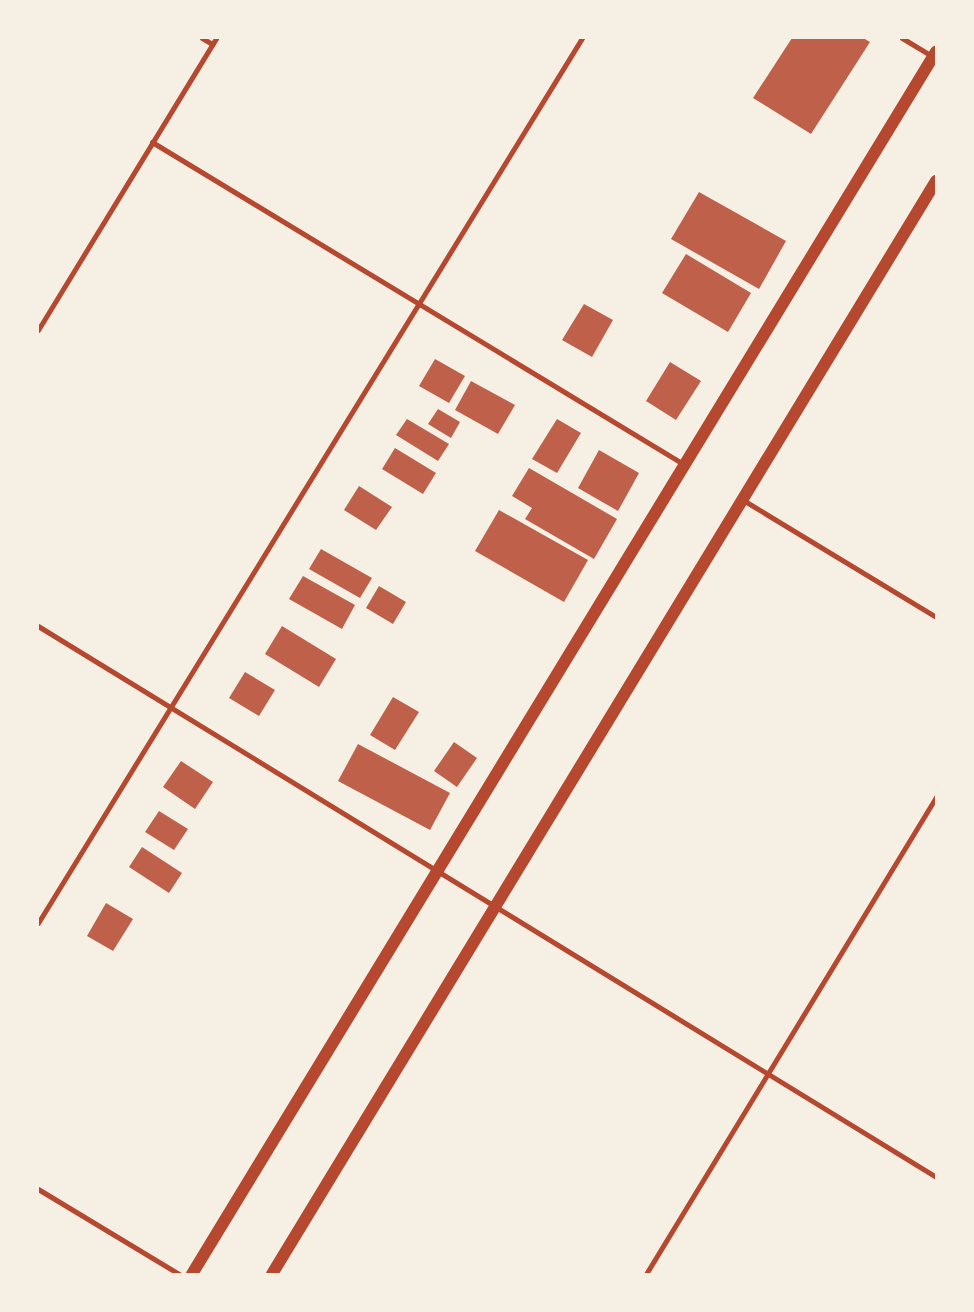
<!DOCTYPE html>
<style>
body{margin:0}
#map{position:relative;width:974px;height:1312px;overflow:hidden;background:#f6efe4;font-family:"DejaVu Sans",sans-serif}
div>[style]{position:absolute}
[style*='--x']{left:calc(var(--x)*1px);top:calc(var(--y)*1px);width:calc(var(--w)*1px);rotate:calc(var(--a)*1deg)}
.building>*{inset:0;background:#bf614a}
.minor>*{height:5px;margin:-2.5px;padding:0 2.5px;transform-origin:2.5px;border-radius:2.5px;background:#b5482f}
.primary>*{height:12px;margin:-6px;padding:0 6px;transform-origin:6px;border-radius:6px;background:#b5482f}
span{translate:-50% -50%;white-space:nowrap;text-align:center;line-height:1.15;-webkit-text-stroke:4.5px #f6efe4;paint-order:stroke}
.frame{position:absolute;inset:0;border:39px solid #f6efe4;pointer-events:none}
</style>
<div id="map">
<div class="building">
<div style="clip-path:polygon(792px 38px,863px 38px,870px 42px,811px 134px,753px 98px)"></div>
<div style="clip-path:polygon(699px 192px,786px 241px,759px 289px,671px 239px)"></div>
<div style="clip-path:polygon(686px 254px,751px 293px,728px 332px,662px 293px)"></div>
<div style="clip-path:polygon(584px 304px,613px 320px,592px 357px,562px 340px)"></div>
<div style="clip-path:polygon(435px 359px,465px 376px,449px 403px,419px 386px)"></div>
<div style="clip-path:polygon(670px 362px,701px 381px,676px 420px,646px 401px)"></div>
<div style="clip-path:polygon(471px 381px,515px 405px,498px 434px,455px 410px)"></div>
<div style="clip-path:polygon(438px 409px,460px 422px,451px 438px,428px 424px)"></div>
<div style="clip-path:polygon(407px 419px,449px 444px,438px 461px,396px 435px)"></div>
<div style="clip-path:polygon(557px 419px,581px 433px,557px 473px,532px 459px)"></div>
<div style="clip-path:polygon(395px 448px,436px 473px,423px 494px,382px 469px)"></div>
<div style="clip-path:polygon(599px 450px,639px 473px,618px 511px,578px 488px)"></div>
<div style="clip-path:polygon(529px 468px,617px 519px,594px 559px,525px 519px,532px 508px,512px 496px)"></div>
<div style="clip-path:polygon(359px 486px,392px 507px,376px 530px,344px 510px)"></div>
<div style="clip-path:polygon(499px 510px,588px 560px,564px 602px,475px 551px)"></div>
<div style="clip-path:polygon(321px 549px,372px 578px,360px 598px,309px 569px)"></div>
<div style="clip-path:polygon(303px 576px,355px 605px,342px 629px,289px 599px)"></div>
<div style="clip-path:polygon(379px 586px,406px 602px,393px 624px,366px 608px)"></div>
<div style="clip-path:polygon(282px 626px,336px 659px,319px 687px,265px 654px)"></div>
<div style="clip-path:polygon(245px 672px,275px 690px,259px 716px,229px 698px)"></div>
<div style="clip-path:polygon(393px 697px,419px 712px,395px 750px,370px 735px)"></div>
<div style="clip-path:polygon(454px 742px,477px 758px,457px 787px,434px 771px)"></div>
<div style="clip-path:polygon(358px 744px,450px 793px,430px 830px,338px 781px)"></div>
<div style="clip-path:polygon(181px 761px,213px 782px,195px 809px,163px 787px)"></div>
<div style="clip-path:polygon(159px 811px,188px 829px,174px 850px,145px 832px)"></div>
<div style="clip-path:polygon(142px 847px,182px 873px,169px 893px,129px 867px)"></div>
<div style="clip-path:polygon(106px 903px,133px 919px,113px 951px,87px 936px)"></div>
</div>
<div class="minor">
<div style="--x:202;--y:38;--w:12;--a:31"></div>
<div style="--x:902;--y:38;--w:37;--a:31"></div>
<div style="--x:152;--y:142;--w:623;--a:31.22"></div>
<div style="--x:38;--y:330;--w:342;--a:-58.6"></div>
<div style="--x:743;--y:500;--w:226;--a:31.2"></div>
<div style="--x:38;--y:626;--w:1054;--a:31.53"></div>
<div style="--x:38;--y:923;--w:1039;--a:-58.42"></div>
<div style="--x:38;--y:1189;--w:165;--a:31.1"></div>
<div style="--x:646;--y:1274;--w:558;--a:-58.7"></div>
</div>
<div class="primary">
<div style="--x:192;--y:1274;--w:1431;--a:-58.67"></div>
<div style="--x:272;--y:1274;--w:1279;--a:-58.72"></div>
</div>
<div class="frame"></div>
</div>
